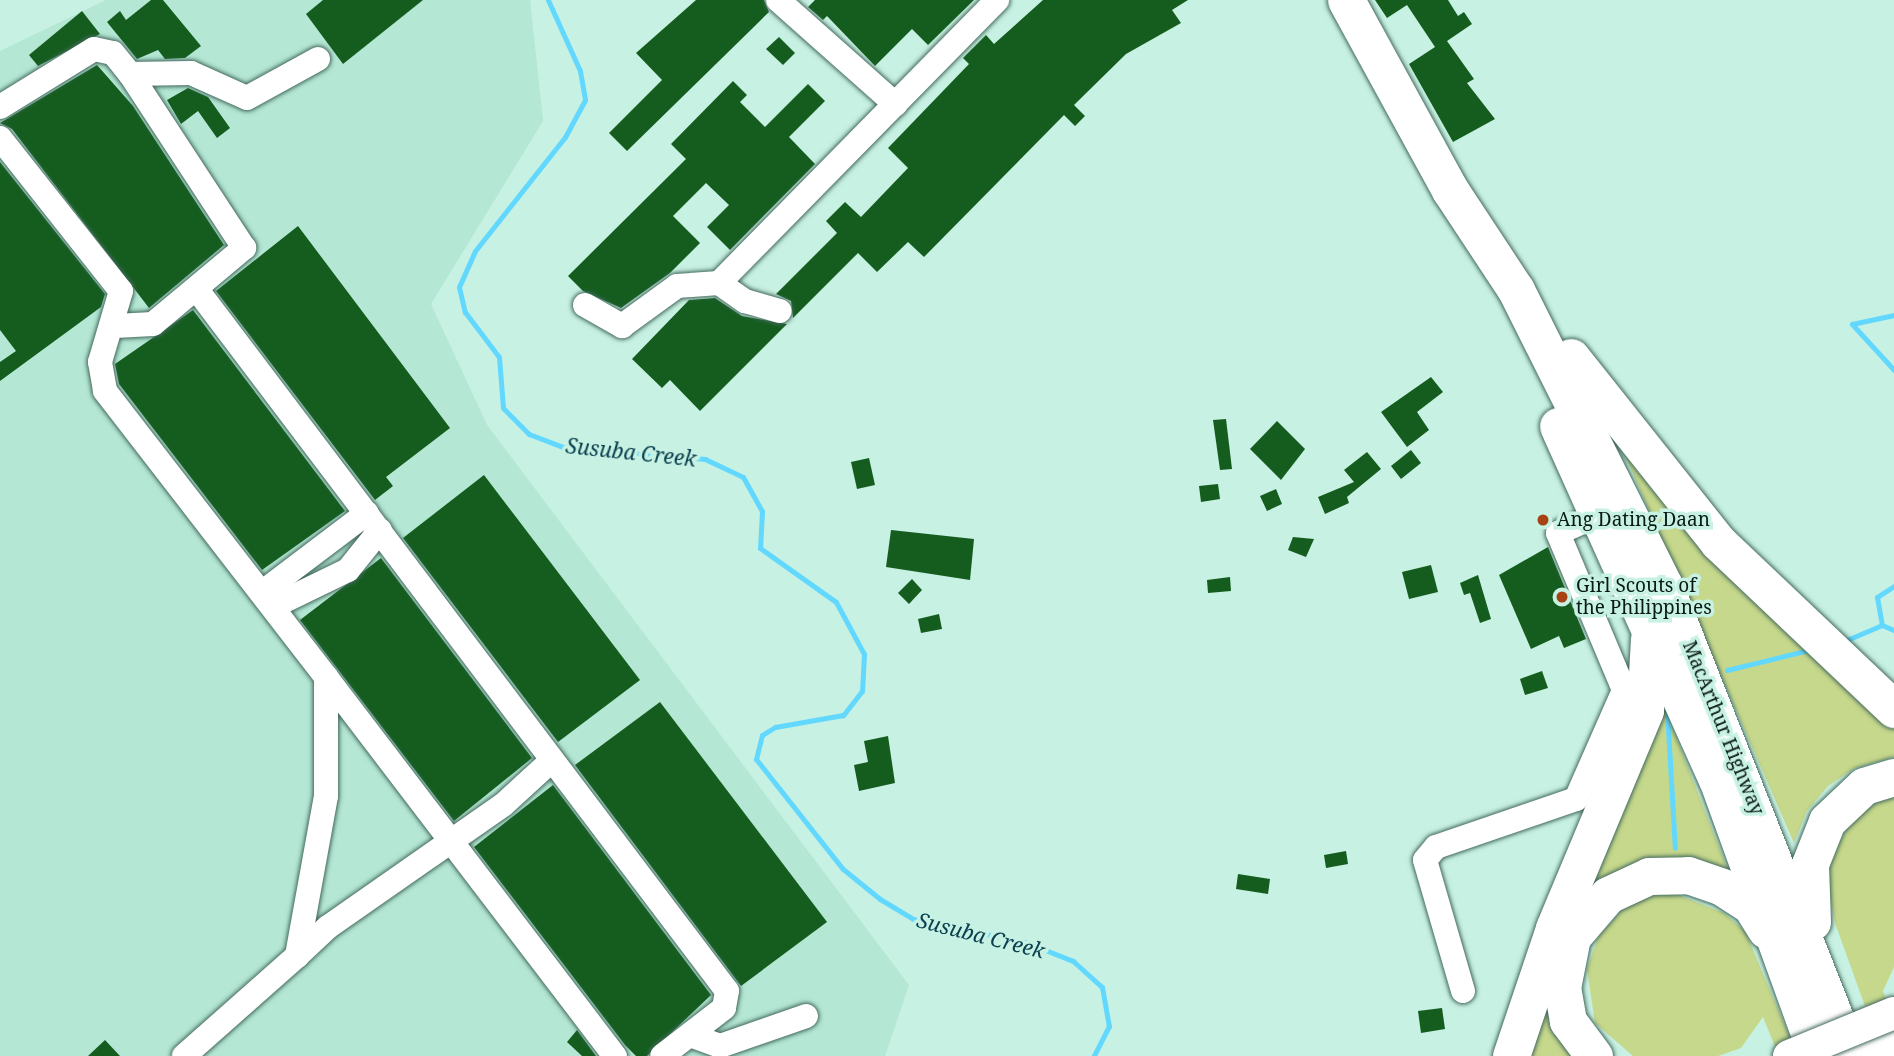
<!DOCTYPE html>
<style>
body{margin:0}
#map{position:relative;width:1894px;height:1056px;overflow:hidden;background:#c7f1e2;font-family:"Noto Serif",serif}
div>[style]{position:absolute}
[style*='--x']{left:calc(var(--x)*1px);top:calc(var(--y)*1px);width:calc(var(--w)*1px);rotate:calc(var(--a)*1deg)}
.built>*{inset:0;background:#b4e7d4}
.green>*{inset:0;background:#c6d88b}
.stream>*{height:5px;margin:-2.5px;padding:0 2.5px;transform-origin:2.5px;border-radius:2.5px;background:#63d8ff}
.building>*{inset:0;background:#155d1f}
.roads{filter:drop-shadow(0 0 2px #446a5d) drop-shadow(0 0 2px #446a5d)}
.minor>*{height:24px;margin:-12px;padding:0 12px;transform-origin:12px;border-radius:12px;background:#fff}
.major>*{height:32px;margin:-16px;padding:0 16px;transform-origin:16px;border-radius:16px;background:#fff}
.highway>*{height:37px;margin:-18.5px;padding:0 18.5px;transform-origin:18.5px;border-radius:18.5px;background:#fff}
.bridges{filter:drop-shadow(0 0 2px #446a5d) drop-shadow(0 0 2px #446a5d)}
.major-bridge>*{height:32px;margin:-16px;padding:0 16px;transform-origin:16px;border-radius:16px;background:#fff}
.dots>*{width:19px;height:19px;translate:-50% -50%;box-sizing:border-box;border:4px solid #c7f1e2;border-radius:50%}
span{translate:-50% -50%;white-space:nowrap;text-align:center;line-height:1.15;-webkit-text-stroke:7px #c7f1e2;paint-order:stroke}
.poi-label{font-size:19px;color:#0a1a15}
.left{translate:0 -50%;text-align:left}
.street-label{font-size:19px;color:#0a1a15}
.water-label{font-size:21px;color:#0a4050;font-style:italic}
</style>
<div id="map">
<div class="built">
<div style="clip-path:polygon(106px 0,530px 0,543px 121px,431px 304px,487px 425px,909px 985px,885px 1056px,0 1056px,0 51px)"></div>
</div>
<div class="green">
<div style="clip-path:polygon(1624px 453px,1785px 632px,1894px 725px,1894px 757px,1855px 768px,1828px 786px,1807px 811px,1794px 843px)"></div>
<div style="clip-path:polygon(1662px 701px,1730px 875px,1699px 861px,1576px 918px,1575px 1056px,1520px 1056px)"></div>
<div style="clip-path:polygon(1894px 793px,1894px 967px,1883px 991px,1894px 1019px,1894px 1056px,1883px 1056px,1835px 923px,1825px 869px,1855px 814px)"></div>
<div style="clip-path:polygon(1676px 894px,1724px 913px,1745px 931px,1798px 1056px,1779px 1056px,1763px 1017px,1741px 1048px,1718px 1056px,1633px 1056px,1595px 1023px,1587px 969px,1598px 937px,1623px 909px,1648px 896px)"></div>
</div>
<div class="stream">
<div style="--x:548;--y:0;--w:78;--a:65.7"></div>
<div style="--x:580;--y:71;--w:29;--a:80"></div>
<div style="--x:585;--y:100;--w:42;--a:118.4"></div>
<div style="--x:565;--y:137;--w:145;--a:128.3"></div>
<div style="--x:475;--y:251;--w:39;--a:114"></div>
<div style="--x:459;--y:287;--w:26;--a:77"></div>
<div style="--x:465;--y:312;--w:56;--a:52.9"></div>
<div style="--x:499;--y:357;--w:51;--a:85.5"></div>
<div style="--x:503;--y:408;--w:37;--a:45"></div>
<div style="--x:529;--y:434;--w:36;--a:21"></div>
<div style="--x:563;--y:447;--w:143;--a:4.8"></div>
<div style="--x:705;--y:459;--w:42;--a:25.3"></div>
<div style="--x:743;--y:477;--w:39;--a:61"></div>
<div style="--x:762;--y:511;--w:37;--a:93"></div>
<div style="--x:760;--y:548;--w:93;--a:35.4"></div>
<div style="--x:836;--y:602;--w:59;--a:61.7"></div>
<div style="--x:864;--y:654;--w:37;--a:93"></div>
<div style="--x:862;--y:691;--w:31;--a:128"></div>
<div style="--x:843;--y:715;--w:69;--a:170"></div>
<div style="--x:775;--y:727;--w:15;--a:148"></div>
<div style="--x:762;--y:735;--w:25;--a:104"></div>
<div style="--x:756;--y:759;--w:140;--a:51.7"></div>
<div style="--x:843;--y:869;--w:48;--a:39"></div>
<div style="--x:880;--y:899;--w:39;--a:31"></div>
<div style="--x:913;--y:919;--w:114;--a:11.6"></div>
<div style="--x:1025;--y:942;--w:52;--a:21.6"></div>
<div style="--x:1073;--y:961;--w:39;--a:42"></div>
<div style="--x:1102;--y:987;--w:40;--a:80"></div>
<div style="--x:1109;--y:1026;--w:34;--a:117"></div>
<div style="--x:1894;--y:315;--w:43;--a:167.9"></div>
<div style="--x:1852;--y:324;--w:62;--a:47.6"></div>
<div style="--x:1894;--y:586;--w:20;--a:147"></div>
<div style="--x:1877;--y:597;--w:28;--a:80"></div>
<div style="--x:1882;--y:625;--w:13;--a:23"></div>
<div style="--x:1842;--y:642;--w:43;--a:-23"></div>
<div style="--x:1727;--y:670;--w:89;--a:-13.7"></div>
<div style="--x:1667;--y:711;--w:137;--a:86.7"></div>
</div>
<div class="building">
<div style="clip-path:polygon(151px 0,163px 0,201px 46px,185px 58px,165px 59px,158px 50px,137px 59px,107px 22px,120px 11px,126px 20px)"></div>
<div style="clip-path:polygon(323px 0,423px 0,343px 64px,306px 14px)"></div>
<div style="clip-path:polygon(696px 0,764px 0,769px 12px,627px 151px,609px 133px,662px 80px,636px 53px)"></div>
<div style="clip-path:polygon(815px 0,974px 0,928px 45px,912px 29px,875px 66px,827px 16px,823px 20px,808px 7px)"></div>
<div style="clip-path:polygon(1043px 0,1188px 0,1172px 10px,1181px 23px,1126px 54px,1074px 105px,1085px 116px,1075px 126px,1064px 115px,924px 257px,908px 242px,877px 272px,858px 253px,793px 318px,791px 301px,776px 294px,837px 233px,826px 221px,845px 202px,861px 217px,908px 168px,888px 148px,969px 64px,963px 58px,986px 35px,994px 44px)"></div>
<div style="clip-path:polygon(1375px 0,1448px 0,1458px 16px,1464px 12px,1472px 24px,1447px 41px,1474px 79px,1467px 83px,1495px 119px,1453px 142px,1409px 64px,1435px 47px,1407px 5px,1387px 18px)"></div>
<div style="clip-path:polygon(82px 11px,100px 34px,38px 66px,29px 55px)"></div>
<div style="clip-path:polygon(779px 37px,795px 53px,783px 65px,766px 49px)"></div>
<div style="clip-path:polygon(97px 65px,133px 106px,224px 245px,149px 308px,12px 129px,0 123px)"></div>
<div style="clip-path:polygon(733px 81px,747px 95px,740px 102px,765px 127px,808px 84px,825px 101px,789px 137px,815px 164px,730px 250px,707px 227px,729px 205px,706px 183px,673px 216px,700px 243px,670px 273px,621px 308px,583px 291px,568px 276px,686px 159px,671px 144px)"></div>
<div style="clip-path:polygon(188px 88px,208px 97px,230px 128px,217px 138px,198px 111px,181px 124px,167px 100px)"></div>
<div style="clip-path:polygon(0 162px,105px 294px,101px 307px,0 381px,0 362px,16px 351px,0 330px)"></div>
<div style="clip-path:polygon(298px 226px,450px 428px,386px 477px,393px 486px,375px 500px,216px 291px)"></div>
<div style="clip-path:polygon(715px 298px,742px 316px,787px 324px,700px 411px,670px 380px,662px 388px,632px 359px,689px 300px)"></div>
<div style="clip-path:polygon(193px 310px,345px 511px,262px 570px,119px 384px,115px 364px)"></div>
<div style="clip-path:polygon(1431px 377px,1443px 392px,1417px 412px,1429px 430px,1407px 447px,1381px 412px)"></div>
<div style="clip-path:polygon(1226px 419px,1232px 469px,1220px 470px,1213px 420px)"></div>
<div style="clip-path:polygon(1277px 421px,1305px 449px,1281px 480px,1250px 449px)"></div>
<div style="clip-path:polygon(1411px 450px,1421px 463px,1401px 479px,1391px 466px)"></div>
<div style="clip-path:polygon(1367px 452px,1381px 469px,1347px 497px,1349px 503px,1325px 514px,1318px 497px,1354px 482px,1344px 470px)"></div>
<div style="clip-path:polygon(869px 458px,875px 485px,857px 489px,851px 462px)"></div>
<div style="clip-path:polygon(484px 475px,640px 680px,558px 742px,403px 538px)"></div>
<div style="clip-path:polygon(1218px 484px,1220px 499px,1201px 502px,1199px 486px)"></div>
<div style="clip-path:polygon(1276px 489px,1282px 504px,1267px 511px,1260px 496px)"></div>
<div style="clip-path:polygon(891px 530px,974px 539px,970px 580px,886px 567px)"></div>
<div style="clip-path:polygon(1293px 537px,1314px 539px,1306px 557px,1288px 550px)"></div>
<div style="clip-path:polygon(1548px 547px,1586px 639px,1564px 648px,1559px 636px,1531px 649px,1499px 575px)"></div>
<div style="clip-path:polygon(381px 558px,532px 758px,454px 821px,300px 620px)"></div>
<div style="clip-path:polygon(1431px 565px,1438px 592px,1409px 599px,1402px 572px)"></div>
<div style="clip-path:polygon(1478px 575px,1491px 619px,1480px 623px,1470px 593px,1464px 595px,1460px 583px)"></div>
<div style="clip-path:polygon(1230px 577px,1231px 591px,1208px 593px,1207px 580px)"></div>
<div style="clip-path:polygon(912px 579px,922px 590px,909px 604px,898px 593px)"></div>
<div style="clip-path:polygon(939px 614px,942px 629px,921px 633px,918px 619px)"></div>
<div style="clip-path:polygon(1542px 671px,1548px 688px,1525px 695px,1520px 679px)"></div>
<div style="clip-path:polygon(660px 702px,827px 922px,741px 986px,575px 765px)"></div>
<div style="clip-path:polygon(888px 736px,895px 783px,859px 791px,854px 765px,868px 762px,864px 741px)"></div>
<div style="clip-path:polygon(553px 785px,711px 995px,647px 1056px,636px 1056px,625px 1045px,474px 847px)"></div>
<div style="clip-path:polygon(1346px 851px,1348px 864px,1326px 868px,1324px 855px)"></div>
<div style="clip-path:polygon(1238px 874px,1270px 879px,1268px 894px,1236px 889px)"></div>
<div style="clip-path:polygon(1442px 1008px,1445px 1029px,1421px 1033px,1418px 1011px)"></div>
<div style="clip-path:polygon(577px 1030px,596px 1056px,582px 1056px,567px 1042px)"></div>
<div style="clip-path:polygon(105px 1040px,120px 1056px,88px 1056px)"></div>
</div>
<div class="roads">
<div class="minor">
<div style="--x:778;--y:0;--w:157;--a:41.6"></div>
<div style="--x:0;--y:107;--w:110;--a:-31.7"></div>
<div style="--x:94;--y:49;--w:19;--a:12"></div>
<div style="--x:113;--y:53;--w:27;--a:51"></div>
<div style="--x:130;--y:74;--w:61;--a:-0.9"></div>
<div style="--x:191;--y:73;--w:61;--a:24.1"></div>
<div style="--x:247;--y:98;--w:81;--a:-28.8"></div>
<div style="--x:0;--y:138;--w:195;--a:51.7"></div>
<div style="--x:121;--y:291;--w:74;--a:106.5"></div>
<div style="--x:100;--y:362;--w:29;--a:80"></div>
<div style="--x:105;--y:391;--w:361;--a:52.3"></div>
<div style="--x:326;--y:677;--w:119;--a:90"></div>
<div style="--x:326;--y:796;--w:163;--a:100.3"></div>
<div style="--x:297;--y:956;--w:151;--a:138.5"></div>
<div style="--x:719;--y:283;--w:32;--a:35"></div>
<div style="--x:745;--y:301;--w:36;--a:16"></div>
<div style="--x:198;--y:291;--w:877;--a:52.92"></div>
<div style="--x:727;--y:991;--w:17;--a:100"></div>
<div style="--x:724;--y:1008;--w:78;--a:142.3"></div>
<div style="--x:585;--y:305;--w:43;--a:29.6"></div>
<div style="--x:622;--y:326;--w:68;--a:-36"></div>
<div style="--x:677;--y:286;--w:42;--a:-4.1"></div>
<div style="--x:719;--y:283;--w:397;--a:-45.5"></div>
<div style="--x:115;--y:326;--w:38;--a:-3"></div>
<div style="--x:153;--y:324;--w:119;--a:-39.9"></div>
<div style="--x:244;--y:248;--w:208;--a:-123.2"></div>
<div style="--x:264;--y:591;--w:129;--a:-37.1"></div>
<div style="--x:276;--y:605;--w:80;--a:-25.9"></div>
<div style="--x:348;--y:570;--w:51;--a:-51.3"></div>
<div style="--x:326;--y:677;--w:477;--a:52.7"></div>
<div style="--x:297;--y:956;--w:42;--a:-43.1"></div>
<div style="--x:328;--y:927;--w:213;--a:-34.9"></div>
<div style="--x:503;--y:805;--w:64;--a:-42.5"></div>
<div style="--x:1463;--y:991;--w:136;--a:-106.2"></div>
<div style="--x:1425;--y:860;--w:17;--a:-50"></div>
<div style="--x:1436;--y:847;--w:148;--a:-18.9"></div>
<div style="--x:1576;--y:799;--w:119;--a:-66.2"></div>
<div style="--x:1624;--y:690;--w:170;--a:-112.8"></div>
<div style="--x:1558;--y:533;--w:46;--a:-24.3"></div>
<div style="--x:690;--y:1035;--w:32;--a:20"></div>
<div style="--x:720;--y:1046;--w:91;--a:-19.2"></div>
</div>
<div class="major">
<div style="--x:1870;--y:1056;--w:26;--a:-23"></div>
</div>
<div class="highway">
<div style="--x:1346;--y:0;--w:217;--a:61.3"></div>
<div style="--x:1450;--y:190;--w:120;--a:56.6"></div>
<div style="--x:1516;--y:290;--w:332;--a:63.4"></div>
<div style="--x:1665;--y:587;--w:504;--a:68.47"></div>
<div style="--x:1571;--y:357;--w:236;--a:51.5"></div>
<div style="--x:1718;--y:542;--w:243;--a:43.5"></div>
<div style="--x:1558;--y:426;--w:387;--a:65.8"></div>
<div style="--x:1717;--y:779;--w:294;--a:70.1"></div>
<div style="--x:1812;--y:922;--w:58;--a:-92"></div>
<div style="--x:1810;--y:864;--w:46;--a:-68.4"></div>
<div style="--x:1827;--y:821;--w:51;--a:-43.4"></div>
<div style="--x:1864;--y:786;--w:31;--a:-17"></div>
<div style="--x:1511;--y:1056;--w:135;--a:-71.4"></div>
<div style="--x:1554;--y:928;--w:236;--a:-67.3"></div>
<div style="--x:1645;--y:710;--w:71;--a:-86.8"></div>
<div style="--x:1594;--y:1056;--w:44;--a:-126.6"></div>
<div style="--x:1568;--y:1021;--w:34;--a:-100"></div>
<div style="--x:1562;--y:988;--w:52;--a:-78.9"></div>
<div style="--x:1572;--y:937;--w:55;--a:-49.4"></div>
<div style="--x:1608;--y:895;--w:45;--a:-24.9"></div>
<div style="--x:1649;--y:876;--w:39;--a:-1"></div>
<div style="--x:1688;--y:875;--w:36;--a:19"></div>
<div style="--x:1722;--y:887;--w:35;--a:33"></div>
<div style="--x:1751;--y:906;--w:28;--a:58"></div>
</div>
</div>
<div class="bridges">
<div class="major-bridge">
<div style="--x:1789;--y:1056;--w:113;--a:-22.3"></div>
</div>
</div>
<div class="dots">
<div style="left:1543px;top:520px;background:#a64213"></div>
<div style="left:1562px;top:597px;background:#a64213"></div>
</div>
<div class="poi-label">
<span class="left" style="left:1557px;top:520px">Ang Dating Daan</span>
<span class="left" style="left:1576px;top:597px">Girl Scouts of<br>the Philippines</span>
</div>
<div class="street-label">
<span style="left:1723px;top:728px;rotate:68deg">MacArthur Highway</span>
</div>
<div class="water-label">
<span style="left:631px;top:452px;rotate:6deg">Susuba Creek</span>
<span style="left:981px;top:935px;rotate:14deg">Susuba Creek</span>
</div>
</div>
